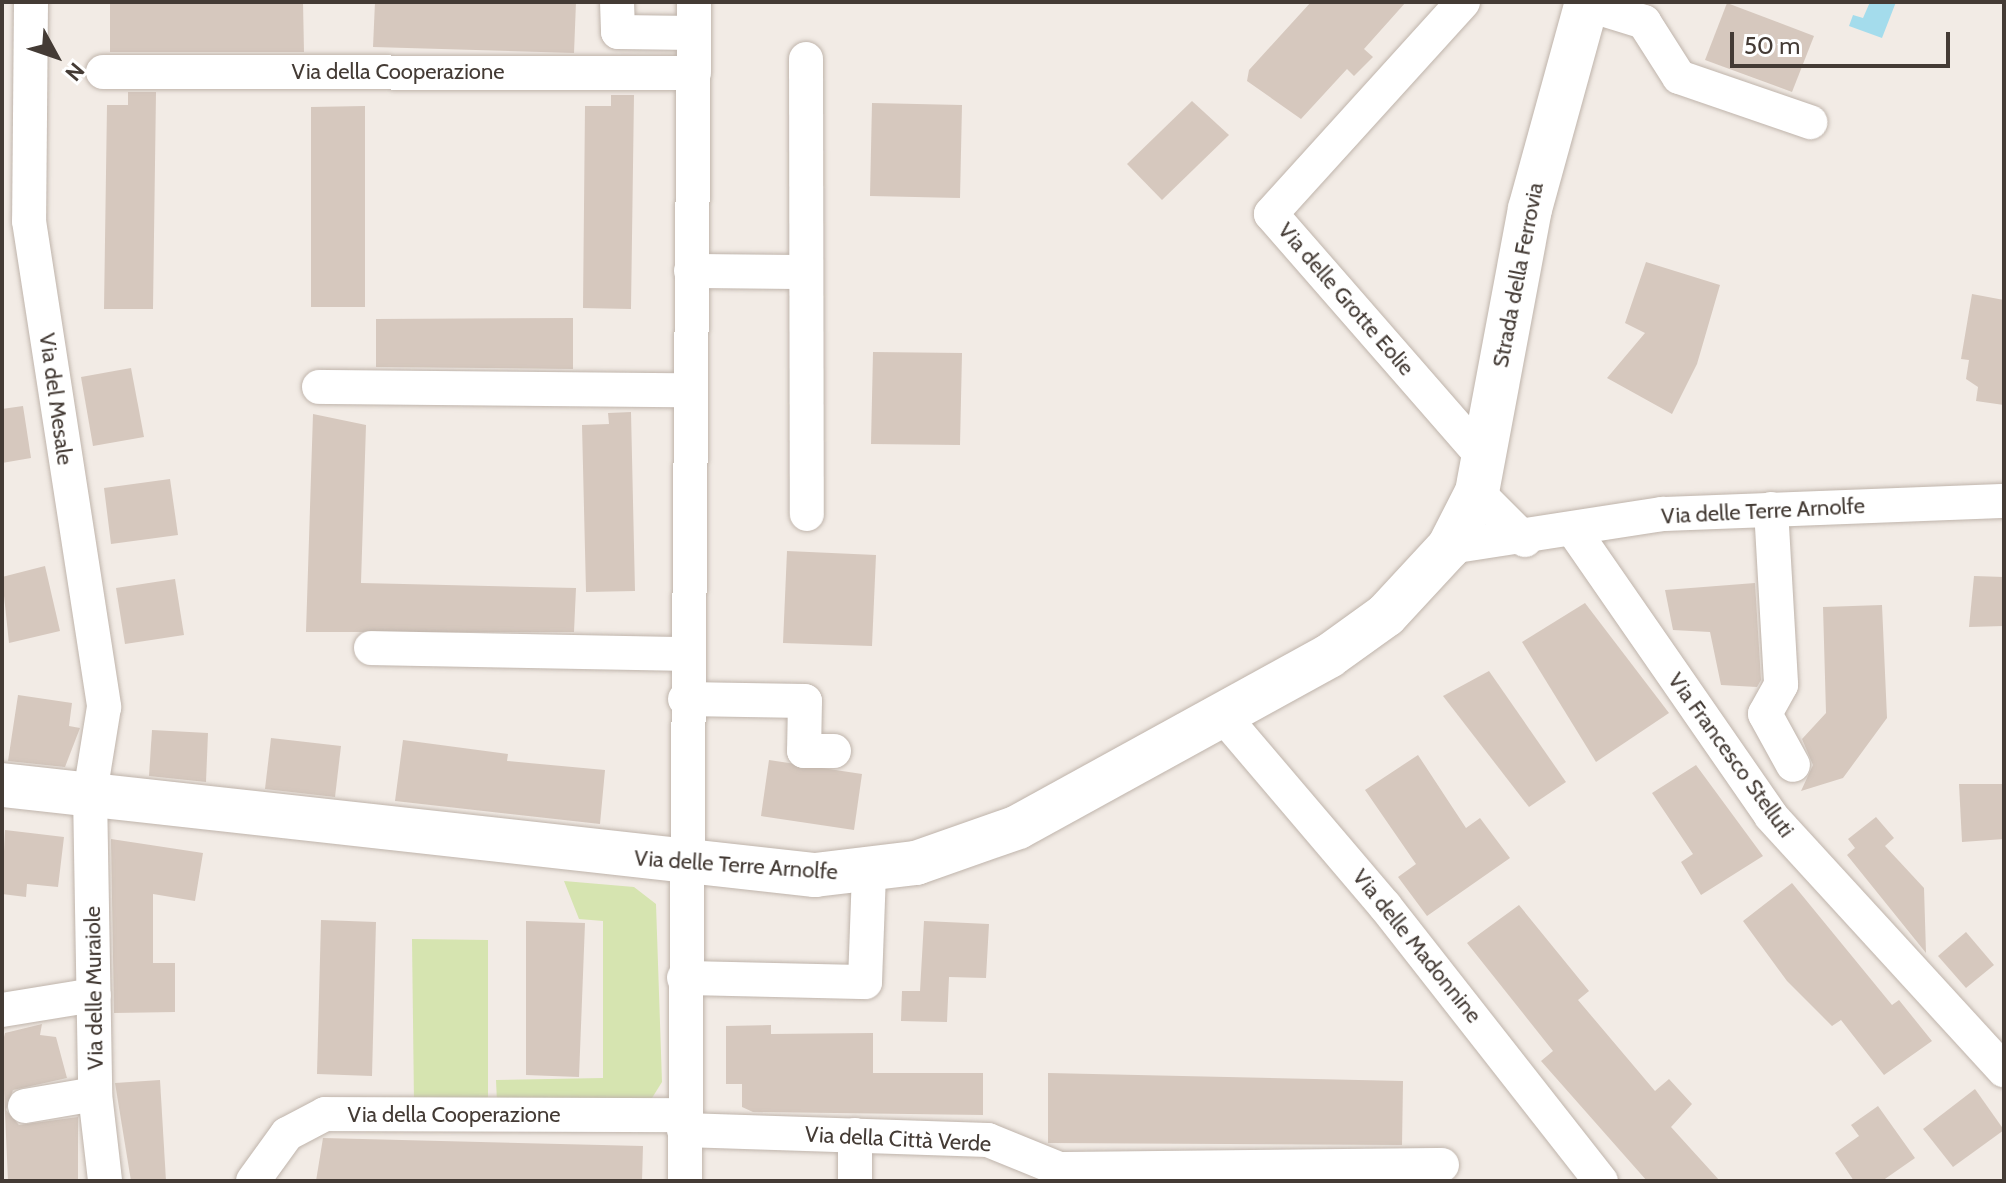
<!DOCTYPE html>
<meta charset="utf-8">
<style>
body{margin:0}
#map{position:relative;width:2006px;height:1183px;overflow:hidden;background:#f2ebe5;font-family:Cabin,sans-serif}
div>[style]{position:absolute}
[style*='--x']{left:calc(var(--x)*1px);top:calc(var(--y)*1px);width:calc(var(--w)*1px);rotate:calc(var(--a)*1deg)}
.green>*{inset:0;background:#d6e4b0}
.water>*{inset:0;background:#a4dcec}
.building>*{inset:0;background:#d6c8be}
.roads{filter:drop-shadow(0 0 2px #bfb4ab) drop-shadow(0 0 2px #bfb4ab)}
.minor>*{height:34px;margin:-17px;padding:0 17px;transform-origin:17px;border-radius:17px;background:#fff}
.tertiary>*{height:44px;margin:-22px;padding:0 22px;transform-origin:22px;border-radius:22px;background:#fff}
span{translate:-50% -50%;white-space:nowrap;text-align:center;line-height:1.15;-webkit-text-stroke:6px #fff;paint-order:stroke}
.street-label{font-size:22px;color:#443b35}
.frame{position:absolute;inset:0;border:4px solid #443b35;pointer-events:none}
.north{position:absolute;left:16px;top:16px;width:80px;height:80px;-webkit-text-stroke:6px #fff;paint-order:stroke;rotate:130deg;font-size:22px;font-weight:700;line-height:32px;text-align:center;color:#443b35}
.north::after{content:'';display:block;margin:auto;width:28px;height:36px;background:#443b35;clip-path:polygon(50% 0,100% 100%,50% 72%,0 100%)}
.scale{position:absolute;left:1730px;top:32px;width:220px;height:36px;box-sizing:border-box;border:4px solid #443b35;border-top:0;padding-left:10px;font-size:24px;line-height:28px;white-space:nowrap;color:#443b35;-webkit-text-stroke:6px #fff;paint-order:stroke}
</style>
<div id="map">
<div class="green">
<div style="clip-path:polygon(564px 881px,634px 887px,656px 904px,662px 1082px,652px 1098px,497px 1103px,496px 1080px,603px 1078px,603px 921px,579px 919px)"></div>
<div style="clip-path:polygon(412px 939px,488px 940px,488px 1102px,414px 1103px)"></div>
</div>
<div class="water">
<div style="clip-path:polygon(1870px 2px,1896px 2px,1882px 38px,1849px 26px,1853px 15px,1863px 18px)"></div>
</div>
<div class="building">
<div style="clip-path:polygon(110px 2px,303px 2px,304px 52px,110px 52px)"></div>
<div style="clip-path:polygon(375px 2px,576px 2px,574px 53px,373px 47px)"></div>
<div style="clip-path:polygon(1311px 2px,1406px 2px,1364px 49px,1373px 57px,1354px 76px,1347px 69px,1301px 119px,1247px 81px,1249px 70px)"></div>
<div style="clip-path:polygon(1727px 3px,1814px 36px,1792px 92px,1705px 60px)"></div>
<div style="clip-path:polygon(128px 92px,156px 92px,153px 309px,104px 309px,107px 105px,128px 105px)"></div>
<div style="clip-path:polygon(611px 95px,634px 95px,631px 309px,583px 308px,585px 106px,611px 106px)"></div>
<div style="clip-path:polygon(1192px 101px,1229px 135px,1162px 200px,1127px 164px)"></div>
<div style="clip-path:polygon(872px 103px,962px 105px,960px 198px,870px 196px)"></div>
<div style="clip-path:polygon(365px 106px,365px 307px,311px 307px,311px 107px)"></div>
<div style="clip-path:polygon(1646px 262px,1720px 285px,1697px 364px,1672px 414px,1607px 378px,1645px 333px,1625px 323px)"></div>
<div style="clip-path:polygon(1972px 294px,2004px 300px,2004px 405px,1976px 401px,1978px 387px,1966px 379px,1969px 360px,1961px 359px)"></div>
<div style="clip-path:polygon(573px 318px,573px 369px,376px 367px,376px 319px)"></div>
<div style="clip-path:polygon(873px 352px,962px 353px,960px 445px,871px 444px)"></div>
<div style="clip-path:polygon(131px 368px,144px 437px,93px 446px,81px 377px)"></div>
<div style="clip-path:polygon(23px 406px,31px 458px,2px 463px,2px 409px)"></div>
<div style="clip-path:polygon(631px 412px,635px 591px,586px 592px,582px 425px,609px 424px,608px 413px)"></div>
<div style="clip-path:polygon(313px 414px,366px 425px,361px 583px,576px 588px,574px 632px,306px 632px)"></div>
<div style="clip-path:polygon(170px 479px,178px 535px,111px 544px,104px 488px)"></div>
<div style="clip-path:polygon(787px 551px,876px 555px,872px 646px,783px 643px)"></div>
<div style="clip-path:polygon(45px 566px,60px 631px,9px 643px,2px 577px)"></div>
<div style="clip-path:polygon(1974px 576px,2004px 577px,2004px 626px,1969px 627px)"></div>
<div style="clip-path:polygon(175px 579px,184px 635px,125px 644px,116px 588px)"></div>
<div style="clip-path:polygon(1755px 583px,1761px 680px,1757px 687px,1721px 685px,1710px 632px,1673px 630px,1665px 590px)"></div>
<div style="clip-path:polygon(1585px 603px,1669px 713px,1596px 762px,1522px 642px)"></div>
<div style="clip-path:polygon(1882px 605px,1887px 718px,1843px 778px,1801px 791px,1813px 765px,1802px 739px,1826px 713px,1823px 607px)"></div>
<div style="clip-path:polygon(1489px 671px,1566px 782px,1529px 807px,1443px 696px)"></div>
<div style="clip-path:polygon(18px 695px,72px 703px,69px 726px,80px 728px,65px 767px,8px 761px)"></div>
<div style="clip-path:polygon(152px 730px,208px 733px,206px 782px,149px 776px)"></div>
<div style="clip-path:polygon(271px 738px,341px 746px,335px 797px,265px 789px)"></div>
<div style="clip-path:polygon(403px 740px,508px 754px,507px 761px,605px 770px,600px 824px,395px 801px)"></div>
<div style="clip-path:polygon(1418px 755px,1466px 828px,1480px 818px,1510px 858px,1427px 916px,1398px 877px,1416px 864px,1365px 790px)"></div>
<div style="clip-path:polygon(769px 760px,862px 774px,854px 830px,761px 816px)"></div>
<div style="clip-path:polygon(1696px 765px,1763px 856px,1701px 895px,1681px 862px,1693px 854px,1652px 793px)"></div>
<div style="clip-path:polygon(1959px 784px,2004px 784px,2004px 839px,1962px 842px)"></div>
<div style="clip-path:polygon(1876px 817px,1894px 838px,1885px 846px,1924px 888px,1926px 953px,1847px 855px,1855px 848px,1848px 839px)"></div>
<div style="clip-path:polygon(5px 830px,64px 837px,58px 887px,27px 884px,26px 897px,2px 894px)"></div>
<div style="clip-path:polygon(111px 839px,203px 853px,195px 901px,153px 894px,153px 963px,175px 963px,175px 1012px,114px 1013px)"></div>
<div style="clip-path:polygon(1792px 883px,1892px 1005px,1899px 1000px,1932px 1041px,1884px 1075px,1841px 1020px,1832px 1026px,1787px 981px,1743px 921px)"></div>
<div style="clip-path:polygon(1519px 905px,1589px 991px,1578px 1000px,1655px 1091px,1669px 1079px,1692px 1104px,1671px 1127px,1720px 1181px,1647px 1181px,1541px 1061px,1553px 1051px,1467px 943px)"></div>
<div style="clip-path:polygon(321px 920px,376px 922px,372px 1076px,317px 1074px)"></div>
<div style="clip-path:polygon(526px 921px,585px 923px,579px 1077px,526px 1075px)"></div>
<div style="clip-path:polygon(924px 921px,989px 924px,986px 978px,949px 977px,947px 1022px,901px 1021px,902px 991px,920px 991px)"></div>
<div style="clip-path:polygon(1966px 932px,1994px 965px,1966px 988px,1938px 956px)"></div>
<div style="clip-path:polygon(42px 1024px,40px 1035px,56px 1037px,67px 1078px,13px 1090px,6px 1110px,19px 1125px,78px 1117px,78px 1181px,8px 1181px,2px 1045px,5px 1033px)"></div>
<div style="clip-path:polygon(771px 1025px,771px 1034px,873px 1033px,873px 1073px,983px 1073px,983px 1115px,753px 1112px,742px 1107px,742px 1084px,726px 1084px,726px 1026px)"></div>
<div style="clip-path:polygon(1048px 1073px,1403px 1081px,1402px 1145px,1048px 1143px)"></div>
<div style="clip-path:polygon(160px 1080px,166px 1181px,131px 1181px,115px 1083px)"></div>
<div style="clip-path:polygon(1975px 1089px,2004px 1130px,1953px 1167px,1923px 1129px)"></div>
<div style="clip-path:polygon(1878px 1106px,1915px 1158px,1882px 1181px,1854px 1181px,1835px 1153px,1859px 1136px,1851px 1125px)"></div>
<div style="clip-path:polygon(323px 1138px,643px 1146px,642px 1181px,316px 1181px)"></div>
</div>
<div class="roads">
<div class="minor">
<div style="--x:31;--y:2;--w:219;--a:90.5"></div>
<div style="--x:29;--y:221;--w:492;--a:81.2"></div>
<div style="--x:104;--y:707;--w:87;--a:99.2"></div>
<div style="--x:90;--y:793;--w:301;--a:89"></div>
<div style="--x:95;--y:1094;--w:88;--a:83.4"></div>
<div style="--x:617;--y:2;--w:30;--a:88"></div>
<div style="--x:618;--y:32;--w:76;--a:0.8"></div>
<div style="--x:1463;--y:2;--w:286;--a:132.2"></div>
<div style="--x:1271;--y:214;--w:321;--a:48.9"></div>
<div style="--x:1586;--y:4;--w:61;--a:17.2"></div>
<div style="--x:1644;--y:22;--w:65;--a:57.5"></div>
<div style="--x:1679;--y:77;--w:139;--a:19"></div>
<div style="--x:806;--y:59;--w:455;--a:89.9"></div>
<div style="--x:103;--y:72;--w:591;--a:0.1"></div>
<div style="--x:691;--y:271;--w:113;--a:0.5"></div>
<div style="--x:319;--y:387;--w:370;--a:0.5"></div>
<div style="--x:1477;--y:492;--w:68;--a:45"></div>
<div style="--x:1771;--y:509;--w:176;--a:86.7"></div>
<div style="--x:1781;--y:685;--w:33;--a:119"></div>
<div style="--x:1765;--y:714;--w:58;--a:61.2"></div>
<div style="--x:1574;--y:531;--w:346;--a:55.3"></div>
<div style="--x:1771;--y:816;--w:345;--a:47.5"></div>
<div style="--x:1449;--y:547;--w:216;--a:-8.8"></div>
<div style="--x:1662;--y:514;--w:342;--a:-2.2"></div>
<div style="--x:371;--y:648;--w:315;--a:1.1"></div>
<div style="--x:685;--y:699;--w:120;--a:1"></div>
<div style="--x:805;--y:701;--w:50;--a:91.1"></div>
<div style="--x:804;--y:751;--w:30;--a:0"></div>
<div style="--x:1224;--y:717;--w:248;--a:49.6"></div>
<div style="--x:1385;--y:906;--w:350;--a:51.9"></div>
<div style="--x:684;--y:978;--w:181;--a:1.3"></div>
<div style="--x:865;--y:982;--w:111;--a:-87.9"></div>
<div style="--x:2;--y:1010;--w:93;--a:-9.3"></div>
<div style="--x:25;--y:1106;--w:71;--a:-9.7"></div>
<div style="--x:684;--y:1130;--w:304;--a:1.9"></div>
<div style="--x:988;--y:1140;--w:77;--a:22.2"></div>
<div style="--x:1059;--y:1169;--w:383;--a:-0.6"></div>
<div style="--x:855;--y:1135;--w:46;--a:90"></div>
<div style="--x:253;--y:1181;--w:58;--a:-54.1"></div>
<div style="--x:287;--y:1134;--w:43;--a:-27.8"></div>
<div style="--x:325;--y:1114;--w:359;--a:0.2"></div>
<div style="--x:685;--y:1181;--w:1179;--a:-89.56"></div>
</div>
<div class="tertiary">
<div style="--x:2;--y:785;--w:818;--a:6.32"></div>
<div style="--x:815;--y:875;--w:102;--a:-6.8"></div>
<div style="--x:916;--y:863;--w:108;--a:-19.4"></div>
<div style="--x:1018;--y:827;--w:355;--a:-28.8"></div>
<div style="--x:1329;--y:656;--w:70;--a:-35.7"></div>
<div style="--x:1386;--y:615;--w:93;--a:-47.2"></div>
<div style="--x:1449;--y:547;--w:62;--a:-63"></div>
<div style="--x:1477;--y:492;--w:288;--a:-79.4"></div>
<div style="--x:1530;--y:209;--w:215;--a:-74.6"></div>
</div>
</div>
<div class="street-label">
<span style="left:398px;top:72px">Via della Cooperazione</span>
<span style="left:1518px;top:275px;rotate:-79deg">Strada della Ferrovia</span>
<span style="left:1346px;top:299px;rotate:49deg">Via delle Grotte Eolie</span>
<span style="left:56px;top:399px;rotate:82deg">Via del Mesale</span>
<span style="left:1763px;top:511px;rotate:-3deg">Via delle Terre Arnolfe</span>
<span style="left:1731px;top:755px;rotate:54deg">Via Francesco Stelluti</span>
<span style="left:736px;top:865px;rotate:4deg">Via delle Terre Arnolfe</span>
<span style="left:1417px;top:946px;rotate:51deg">Via delle Madonnine</span>
<span style="left:94px;top:988px;rotate:-91deg">Via delle Muraiole</span>
<span style="left:454px;top:1115px">Via della Cooperazione</span>
<span style="left:898px;top:1139px;rotate:3deg">Via della Città Verde</span>
</div>
<div class="frame"></div>
<div class="north">N</div>
<div class="scale">50 m</div>
</div>
